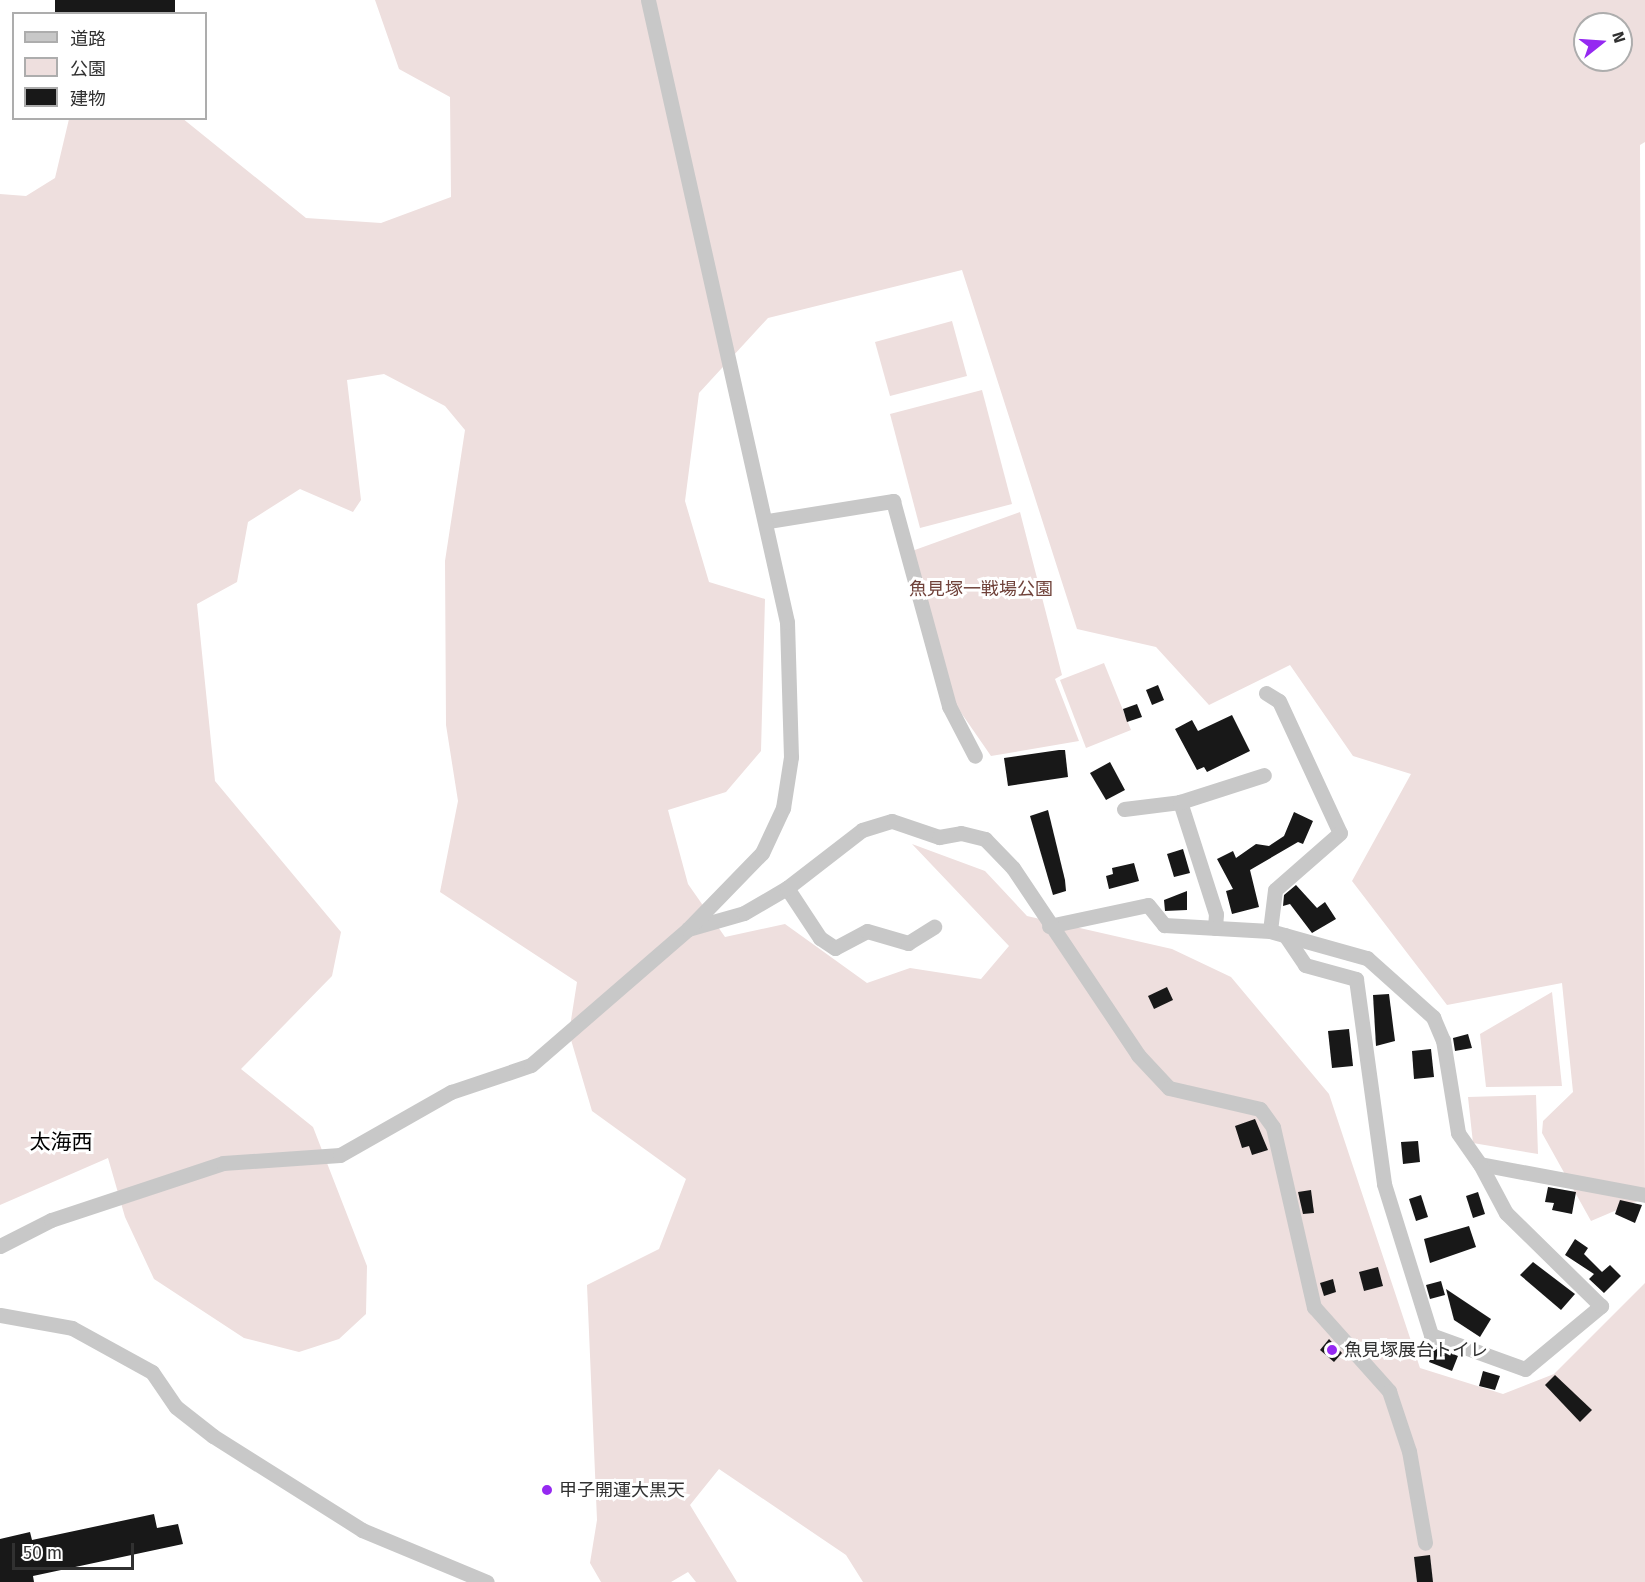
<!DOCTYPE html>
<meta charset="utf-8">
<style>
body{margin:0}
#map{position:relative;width:1645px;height:1582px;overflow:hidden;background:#fff;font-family:"Fira Sans","Noto Sans JP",sans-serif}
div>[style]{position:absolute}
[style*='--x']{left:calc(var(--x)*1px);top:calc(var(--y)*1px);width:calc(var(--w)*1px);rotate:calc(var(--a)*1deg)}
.green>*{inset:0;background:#eedfde}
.building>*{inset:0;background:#181818}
.street>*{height:15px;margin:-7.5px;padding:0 7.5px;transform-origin:7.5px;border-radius:7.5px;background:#c8c8c8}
.dots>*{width:16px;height:16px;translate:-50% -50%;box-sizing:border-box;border:3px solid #fff;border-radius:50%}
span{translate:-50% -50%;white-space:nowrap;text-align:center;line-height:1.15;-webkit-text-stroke:6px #fff;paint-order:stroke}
.park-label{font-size:18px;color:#70423a}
.poi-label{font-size:18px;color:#313131}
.left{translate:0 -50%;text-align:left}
.quarter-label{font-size:21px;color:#000}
.legend{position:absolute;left:12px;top:12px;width:195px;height:108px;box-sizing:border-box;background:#fff;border:2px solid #adadad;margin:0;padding:8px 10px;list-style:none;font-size:18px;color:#313131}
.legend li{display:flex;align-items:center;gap:12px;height:30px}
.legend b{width:30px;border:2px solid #adadad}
.north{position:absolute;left:1573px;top:12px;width:60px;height:60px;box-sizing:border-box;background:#fff;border:2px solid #adadad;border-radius:50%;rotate:73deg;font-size:16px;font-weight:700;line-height:24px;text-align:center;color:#313131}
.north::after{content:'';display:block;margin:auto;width:21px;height:27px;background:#9529f1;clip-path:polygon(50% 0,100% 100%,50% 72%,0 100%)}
.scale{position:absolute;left:12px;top:1543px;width:122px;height:27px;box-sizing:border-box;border:3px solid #313131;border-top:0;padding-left:8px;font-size:18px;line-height:21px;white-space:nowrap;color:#313131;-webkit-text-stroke:4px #fff;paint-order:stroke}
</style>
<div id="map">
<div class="green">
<div style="clip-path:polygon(evenodd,375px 0,1645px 0,1645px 142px,1640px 145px,1645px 1198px,1591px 1221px,1542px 1133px,1543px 1121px,1573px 1092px,1562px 983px,1447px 1005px,1352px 881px,1411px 774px,1353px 756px,1290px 665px,1209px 705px,1156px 647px,1077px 629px,962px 270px,768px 318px,699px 393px,685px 501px,709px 582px,765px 599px,761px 751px,726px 792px,668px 810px,688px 884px,725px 937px,785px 924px,867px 983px,910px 968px,981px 979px,1009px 946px,912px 844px,985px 871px,1027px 916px,1172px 949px,1231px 977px,1329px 1094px,1420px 1368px,1503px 1394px,1554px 1374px,1645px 1283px,1645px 1582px,863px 1582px,846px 1555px,719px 1469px,690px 1505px,737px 1582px,696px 1582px,688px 1572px,671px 1582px,601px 1582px,590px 1563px,597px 1520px,587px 1285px,659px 1249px,686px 1179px,592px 1111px,569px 1033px,577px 982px,440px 892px,458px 801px,446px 725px,445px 561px,465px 430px,445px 406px,384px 374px,347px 380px,361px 500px,353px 512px,300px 489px,248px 522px,237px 582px,197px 604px,215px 781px,341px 932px,332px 976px,241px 1069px,313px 1127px,367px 1266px,366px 1314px,339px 1339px,299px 1352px,244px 1338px,154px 1279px,125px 1217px,108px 1158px,0 1205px,0 194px,26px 196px,55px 178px,69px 119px,182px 118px,306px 218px,381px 223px,451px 197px,450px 97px,399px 69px,375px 0,1585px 24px,1621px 24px,1621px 60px,1585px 60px,1585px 24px)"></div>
<div style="clip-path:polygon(952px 321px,967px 376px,890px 396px,875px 342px)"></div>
<div style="clip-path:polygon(982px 390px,1012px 504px,920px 528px,890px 414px)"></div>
<div style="clip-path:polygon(1020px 512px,1062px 675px,1055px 679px,1079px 741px,991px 756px,955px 704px,912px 551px)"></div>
<div style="clip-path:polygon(1104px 663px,1131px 730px,1086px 748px,1060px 680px)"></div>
<div style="clip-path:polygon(1552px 992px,1562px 1086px,1486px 1087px,1480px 1034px)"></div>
<div style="clip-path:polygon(1536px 1095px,1538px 1154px,1473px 1143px,1468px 1097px)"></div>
</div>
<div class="building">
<div style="clip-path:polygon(55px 0,175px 0,175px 14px,55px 14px)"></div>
<div style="clip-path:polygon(1158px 685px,1164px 700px,1152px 705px,1146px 690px)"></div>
<div style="clip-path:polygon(1137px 704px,1142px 717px,1127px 722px,1123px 709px)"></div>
<div style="clip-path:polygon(1232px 715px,1250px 751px,1207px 772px,1204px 767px,1197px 770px,1175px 729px,1192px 720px,1198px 731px)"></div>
<div style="clip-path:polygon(1059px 750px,1065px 750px,1068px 777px,1008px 786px,1004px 758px)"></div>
<div style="clip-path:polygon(1110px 762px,1125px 790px,1106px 800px,1090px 773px)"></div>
<div style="clip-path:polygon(1048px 810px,1065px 880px,1066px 891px,1053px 895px,1030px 816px)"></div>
<div style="clip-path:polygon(1294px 812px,1313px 821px,1303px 844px,1298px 842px,1250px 870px,1259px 907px,1232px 914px,1226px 891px,1233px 889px,1217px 859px,1233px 851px,1236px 858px,1256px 844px,1269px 846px,1284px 836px)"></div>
<div style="clip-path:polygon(1183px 849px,1190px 873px,1174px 877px,1167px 854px)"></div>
<div style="clip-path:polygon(1134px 863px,1139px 881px,1109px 889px,1106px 876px,1113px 874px,1112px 868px)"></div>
<div style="clip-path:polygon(1296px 885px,1317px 908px,1325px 902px,1336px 919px,1312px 933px,1290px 904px,1283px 906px,1284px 895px)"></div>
<div style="clip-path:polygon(1187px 891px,1187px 910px,1165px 911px,1164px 900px)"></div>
<div style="clip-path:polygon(1167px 987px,1173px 1000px,1154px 1009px,1148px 996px)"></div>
<div style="clip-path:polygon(1389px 994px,1395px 1041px,1376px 1046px,1373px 995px)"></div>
<div style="clip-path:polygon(1349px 1029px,1353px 1066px,1332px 1068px,1328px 1031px)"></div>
<div style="clip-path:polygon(1468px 1034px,1472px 1048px,1455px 1051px,1453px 1038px)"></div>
<div style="clip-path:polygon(1431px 1049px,1434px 1077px,1414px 1079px,1412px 1051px)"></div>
<div style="clip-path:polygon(1255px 1119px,1268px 1150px,1252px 1155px,1249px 1146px,1242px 1148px,1235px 1126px)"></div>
<div style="clip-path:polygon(1418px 1141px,1420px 1162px,1403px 1164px,1401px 1142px)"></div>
<div style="clip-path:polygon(1548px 1187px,1576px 1192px,1572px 1214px,1552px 1210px,1554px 1203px,1545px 1202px)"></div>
<div style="clip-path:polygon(1311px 1190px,1314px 1213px,1303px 1214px,1298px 1192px)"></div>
<div style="clip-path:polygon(1478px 1192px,1485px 1214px,1473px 1218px,1466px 1196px)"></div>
<div style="clip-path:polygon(1421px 1195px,1428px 1217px,1416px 1221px,1409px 1199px)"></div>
<div style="clip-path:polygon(1620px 1200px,1642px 1205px,1635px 1223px,1615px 1214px)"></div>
<div style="clip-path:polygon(1469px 1226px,1476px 1247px,1430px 1263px,1424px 1239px)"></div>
<div style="clip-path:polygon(1575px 1239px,1588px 1248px,1584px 1254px,1602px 1272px,1610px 1265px,1621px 1276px,1604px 1293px,1589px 1279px,1594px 1274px,1565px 1255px)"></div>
<div style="clip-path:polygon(1533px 1262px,1575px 1294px,1561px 1310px,1520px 1275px)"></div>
<div style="clip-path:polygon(1378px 1267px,1383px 1286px,1364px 1291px,1359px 1272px)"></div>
<div style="clip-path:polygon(1333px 1279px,1336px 1292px,1324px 1296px,1320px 1283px)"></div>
<div style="clip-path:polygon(1441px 1281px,1445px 1295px,1430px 1299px,1426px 1285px)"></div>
<div style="clip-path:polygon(1446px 1289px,1491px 1319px,1480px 1337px,1454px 1320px)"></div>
<div style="clip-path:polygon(1329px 1339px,1342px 1353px,1334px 1362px,1320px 1350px)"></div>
<div style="clip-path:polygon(1435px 1347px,1458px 1356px,1452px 1371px,1429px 1362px)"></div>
<div style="clip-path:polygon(1483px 1371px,1500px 1376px,1495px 1390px,1479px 1386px)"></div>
<div style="clip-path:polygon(1555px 1375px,1592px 1410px,1580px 1422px,1545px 1385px)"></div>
<div style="clip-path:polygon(154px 1514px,157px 1528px,178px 1524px,183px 1544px,33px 1576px,34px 1582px,0 1582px,0 1539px,30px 1532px,32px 1540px)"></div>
<div style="clip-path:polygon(1430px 1555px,1433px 1582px,1417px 1582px,1414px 1557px)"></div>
</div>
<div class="street">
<div style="--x:768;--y:521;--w:127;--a:-9.1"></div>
<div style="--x:893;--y:501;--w:213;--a:74.7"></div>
<div style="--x:949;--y:706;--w:56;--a:62.5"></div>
<div style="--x:1266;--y:693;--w:15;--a:32"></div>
<div style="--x:1279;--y:701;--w:145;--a:65.2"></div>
<div style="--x:1340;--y:833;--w:86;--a:138.8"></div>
<div style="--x:1275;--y:890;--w:41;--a:97"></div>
<div style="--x:1124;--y:809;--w:56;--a:-7.1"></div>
<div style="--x:787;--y:888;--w:60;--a:56.6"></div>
<div style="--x:820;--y:938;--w:18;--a:34"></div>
<div style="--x:835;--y:948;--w:36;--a:-28"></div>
<div style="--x:867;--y:931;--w:43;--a:16.3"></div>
<div style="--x:908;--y:943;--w:31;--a:-32"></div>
<div style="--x:1049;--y:926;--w:101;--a:-12"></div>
<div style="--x:1148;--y:905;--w:26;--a:51"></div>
<div style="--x:1164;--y:925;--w:106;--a:3.2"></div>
<div style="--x:1270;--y:931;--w:101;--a:15.6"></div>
<div style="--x:1367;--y:958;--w:89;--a:41.8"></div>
<div style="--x:1433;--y:1017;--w:25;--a:67"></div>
<div style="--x:1443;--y:1040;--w:94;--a:80.8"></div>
<div style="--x:1458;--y:1133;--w:38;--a:55"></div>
<div style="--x:1480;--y:1164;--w:168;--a:10.6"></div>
<div style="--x:1215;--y:928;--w:14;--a:-86"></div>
<div style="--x:1216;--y:914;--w:118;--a:-107.8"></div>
<div style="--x:1180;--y:802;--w:88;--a:-17.8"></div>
<div style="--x:688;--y:929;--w:58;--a:-15.9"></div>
<div style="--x:744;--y:913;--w:50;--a:-30.2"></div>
<div style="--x:787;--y:888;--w:95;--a:-37.7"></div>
<div style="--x:862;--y:830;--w:31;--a:-17"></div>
<div style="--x:892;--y:821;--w:50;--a:18.8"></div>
<div style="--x:939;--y:837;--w:22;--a:-10"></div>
<div style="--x:961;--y:833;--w:25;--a:14"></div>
<div style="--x:985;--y:839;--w:40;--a:46"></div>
<div style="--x:1013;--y:868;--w:225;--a:56.2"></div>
<div style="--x:1138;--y:1055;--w:45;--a:46.8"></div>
<div style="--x:1169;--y:1088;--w:93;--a:13"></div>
<div style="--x:1260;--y:1109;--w:22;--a:54"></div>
<div style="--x:1273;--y:1127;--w:185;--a:77.2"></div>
<div style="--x:1314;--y:1307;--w:113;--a:48.2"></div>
<div style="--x:1389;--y:1391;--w:63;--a:71.6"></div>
<div style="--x:1409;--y:1451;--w:93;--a:80.1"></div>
<div style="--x:1285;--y:935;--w:36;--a:56"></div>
<div style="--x:1305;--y:965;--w:53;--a:15.4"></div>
<div style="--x:1356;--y:979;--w:207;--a:82.2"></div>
<div style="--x:1384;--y:1184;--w:158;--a:72.7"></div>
<div style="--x:1431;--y:1335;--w:100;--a:19.9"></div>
<div style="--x:1525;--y:1369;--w:99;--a:-39.7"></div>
<div style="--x:1601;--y:1306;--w:133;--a:-135.6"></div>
<div style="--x:1506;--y:1213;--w:55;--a:-118"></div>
<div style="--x:0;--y:1246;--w:57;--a:-27"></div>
<div style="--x:51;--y:1220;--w:181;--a:-18.3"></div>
<div style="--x:223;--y:1163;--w:117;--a:-3.9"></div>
<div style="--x:340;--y:1155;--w:128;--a:-29.6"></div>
<div style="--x:451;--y:1092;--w:84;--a:-18.6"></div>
<div style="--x:531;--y:1065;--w:208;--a:-40.9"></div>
<div style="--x:688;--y:929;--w:106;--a:-45.8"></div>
<div style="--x:762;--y:853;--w:50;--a:-65"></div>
<div style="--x:783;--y:808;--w:52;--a:-81.1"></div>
<div style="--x:791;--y:757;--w:135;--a:-91.7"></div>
<div style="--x:787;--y:622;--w:637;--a:-102.6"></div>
<div style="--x:0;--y:1315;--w:73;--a:10.2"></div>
<div style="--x:72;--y:1328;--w:91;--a:28.8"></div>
<div style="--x:152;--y:1372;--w:42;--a:55.6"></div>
<div style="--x:176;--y:1407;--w:47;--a:38.1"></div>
<div style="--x:213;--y:1436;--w:176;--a:32.2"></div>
<div style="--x:362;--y:1530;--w:135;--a:22.6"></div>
</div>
<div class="dots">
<div style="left:1332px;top:1350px;background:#9529f1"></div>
<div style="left:547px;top:1490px;background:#9529f1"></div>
</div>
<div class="park-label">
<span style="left:981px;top:589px">魚見塚一戦場公園</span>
</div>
<div class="poi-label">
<span class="left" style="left:1344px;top:1350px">魚見塚展台トイレ</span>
<span class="left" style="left:559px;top:1490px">甲子開運大黒天</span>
</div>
<div class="quarter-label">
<span style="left:61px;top:1142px">太海西</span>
</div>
<ul class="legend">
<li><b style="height:8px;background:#c8c8c8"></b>道路</li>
<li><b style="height:16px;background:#eedfde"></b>公園</li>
<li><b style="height:16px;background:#181818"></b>建物</li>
</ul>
<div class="north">N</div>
<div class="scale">50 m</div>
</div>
